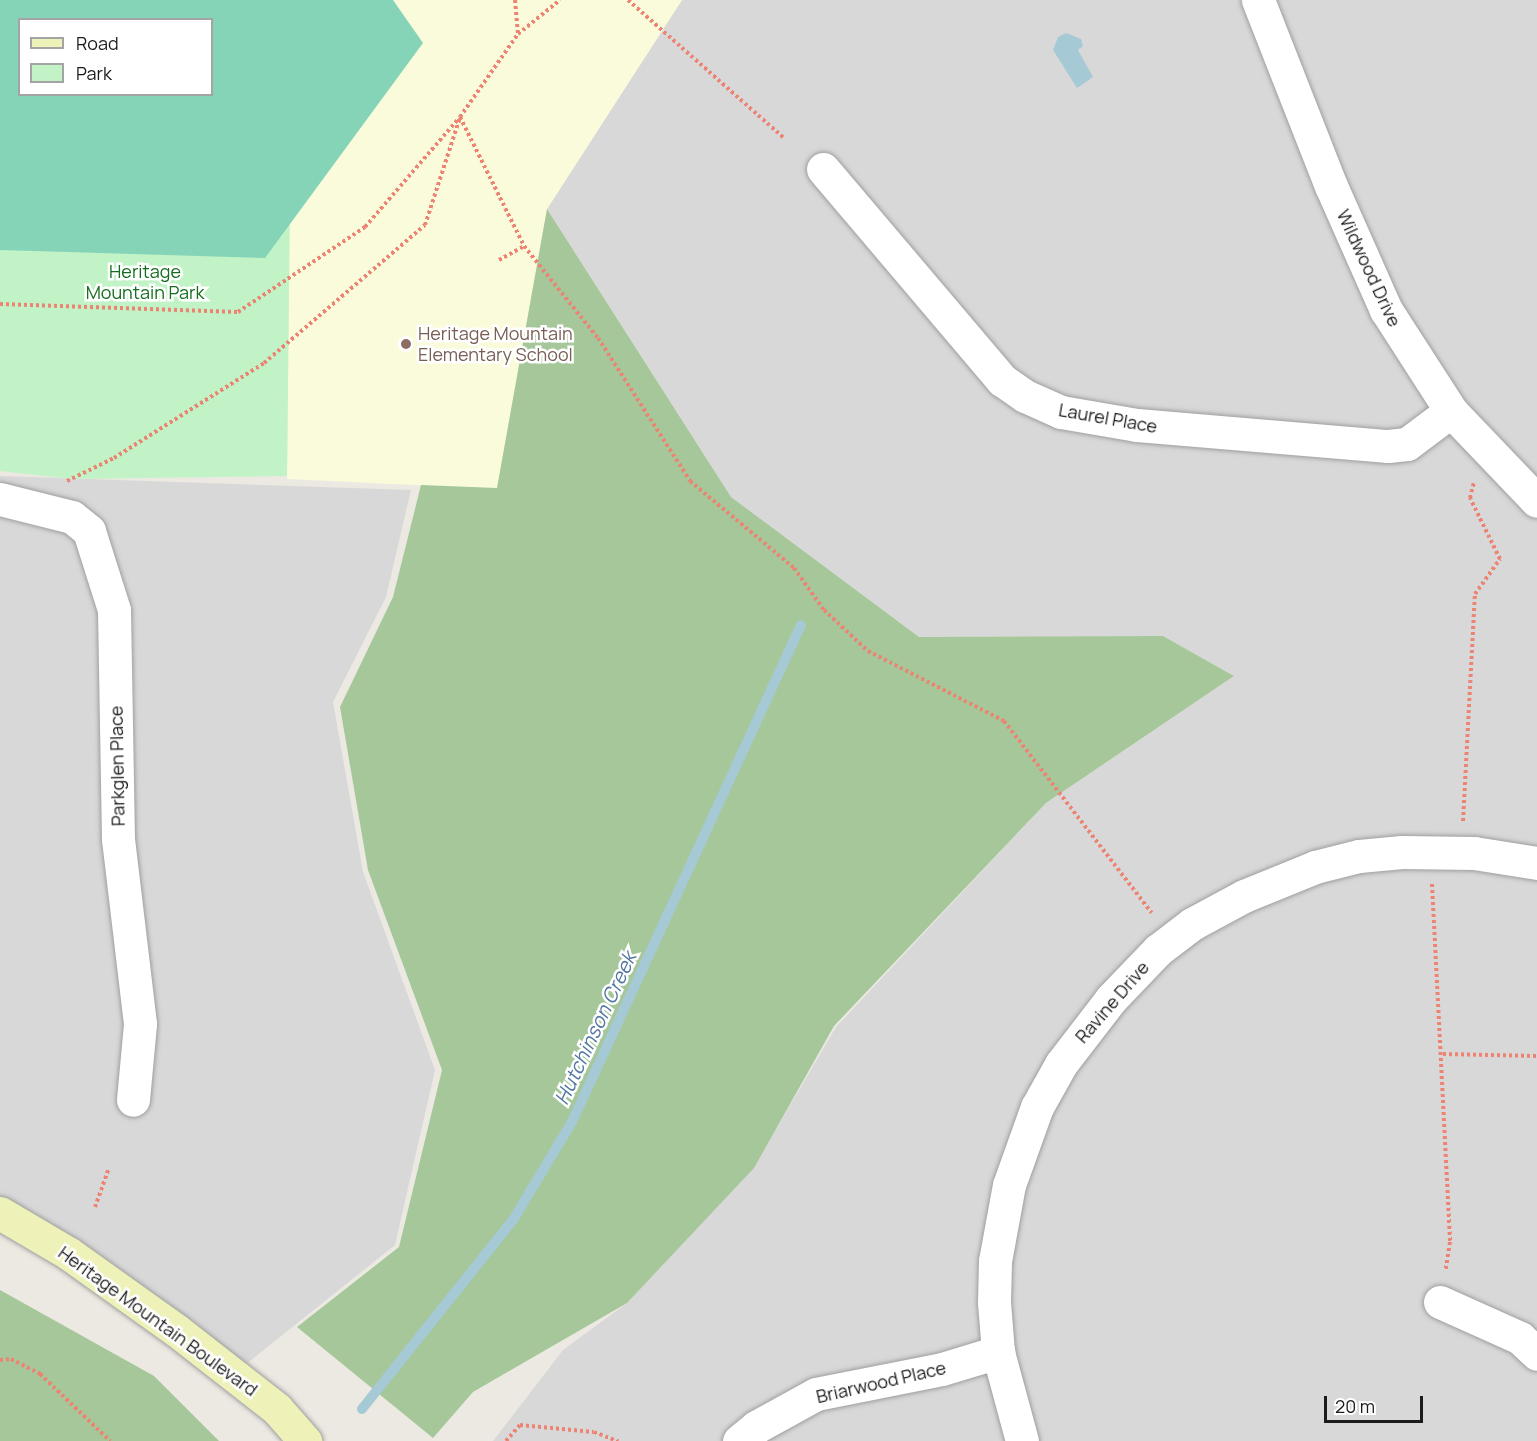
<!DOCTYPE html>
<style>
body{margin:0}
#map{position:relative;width:1537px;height:1441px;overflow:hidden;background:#ece9e2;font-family:Manrope,sans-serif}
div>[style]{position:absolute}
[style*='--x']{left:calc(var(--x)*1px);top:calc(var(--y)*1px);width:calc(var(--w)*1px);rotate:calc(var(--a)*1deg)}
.residential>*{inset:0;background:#d9d8d8}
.education>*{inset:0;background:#fafbdb}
.forest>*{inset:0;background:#a6c79a}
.park>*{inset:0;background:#c1f3c7}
.pitch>*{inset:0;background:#86d4b8}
.water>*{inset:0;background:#a6c9d6}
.stream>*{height:10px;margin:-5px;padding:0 5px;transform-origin:5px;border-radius:5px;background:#a6c9d6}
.path>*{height:4px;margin-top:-2px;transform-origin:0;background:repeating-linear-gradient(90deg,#ec8373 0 3px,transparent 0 6px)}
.roads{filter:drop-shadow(0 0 2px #9f9f9f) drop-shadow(0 0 2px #9f9f9f)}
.minor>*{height:33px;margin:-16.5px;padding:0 16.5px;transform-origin:16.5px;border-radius:16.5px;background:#fff}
.tertiary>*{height:33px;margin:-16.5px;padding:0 16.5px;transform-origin:16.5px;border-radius:16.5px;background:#fff}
.secondary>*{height:33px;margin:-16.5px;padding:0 16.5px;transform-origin:16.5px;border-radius:16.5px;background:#eef2b9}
.dots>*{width:16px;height:16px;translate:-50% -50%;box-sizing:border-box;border:3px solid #fff;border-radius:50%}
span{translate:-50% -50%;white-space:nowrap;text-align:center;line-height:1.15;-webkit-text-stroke:5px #fff;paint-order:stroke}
.street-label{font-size:18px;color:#1b1b1b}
.park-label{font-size:18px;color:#156d1f}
.education-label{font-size:18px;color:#785e54}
.left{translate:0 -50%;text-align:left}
.water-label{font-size:20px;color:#5277a1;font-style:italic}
.legend{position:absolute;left:18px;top:18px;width:195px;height:78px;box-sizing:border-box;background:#fff;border:2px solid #a4a4a4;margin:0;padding:8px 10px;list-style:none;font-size:18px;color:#1b1b1b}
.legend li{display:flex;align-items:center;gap:12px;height:30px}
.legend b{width:30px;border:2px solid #a4a4a4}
.scale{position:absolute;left:1324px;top:1396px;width:99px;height:27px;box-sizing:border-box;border:3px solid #1b1b1b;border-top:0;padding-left:8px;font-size:18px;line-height:21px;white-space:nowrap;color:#1b1b1b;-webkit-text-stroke:4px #fff;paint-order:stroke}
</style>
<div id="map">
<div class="residential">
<div style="clip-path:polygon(682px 0,1537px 0,1537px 1441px,493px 1441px,563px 1350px,627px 1303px,753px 1168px,836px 1027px,1046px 803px,1234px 676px,1163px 636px,919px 637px,731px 497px,547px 209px)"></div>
<div style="clip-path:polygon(0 476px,411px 490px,386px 597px,333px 702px,363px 872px,435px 1070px,395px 1245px,240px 1369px,0 1203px)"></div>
</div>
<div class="education">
<div style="clip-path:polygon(292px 0,682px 0,547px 209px,497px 489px,287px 479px)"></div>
</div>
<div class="forest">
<div style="clip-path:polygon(547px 209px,731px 497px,919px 637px,1163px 636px,1234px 676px,1046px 803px,834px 1026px,754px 1168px,627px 1303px,473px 1392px,433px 1438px,297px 1327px,399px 1247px,442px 1070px,368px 870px,340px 707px,393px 597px,421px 485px,497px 488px)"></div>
<div style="clip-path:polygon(0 1290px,154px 1376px,219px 1441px,0 1441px)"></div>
</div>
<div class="park">
<div style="clip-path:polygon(evenodd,0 0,292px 0,287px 476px,72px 479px,0 471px,0 0,20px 20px,212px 20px,212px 94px,20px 94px,20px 20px)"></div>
</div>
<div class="pitch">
<div style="clip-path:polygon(evenodd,0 0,393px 0,423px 43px,265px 258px,0 250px,0 0,20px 20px,212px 20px,212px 94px,20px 94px,20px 20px)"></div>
</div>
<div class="water">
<div style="clip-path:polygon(1066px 33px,1081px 39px,1083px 46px,1078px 50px,1093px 77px,1077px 88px,1053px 50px,1058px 37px)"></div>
</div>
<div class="stream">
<div style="--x:362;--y:1409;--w:242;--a:-51.4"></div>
<div style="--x:513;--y:1220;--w:114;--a:-59"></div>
<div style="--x:572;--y:1122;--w:547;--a:-65.26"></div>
</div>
<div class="path">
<div style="--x:515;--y:0;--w:34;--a:85"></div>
<div style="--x:628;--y:0;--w:207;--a:41.5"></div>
<div style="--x:499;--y:260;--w:29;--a:-29"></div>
<div style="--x:0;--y:304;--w:238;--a:1.9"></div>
<div style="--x:238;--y:312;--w:153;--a:-33.8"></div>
<div style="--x:365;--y:227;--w:145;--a:-49.2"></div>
<div style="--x:460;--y:117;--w:101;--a:-55.1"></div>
<div style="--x:518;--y:34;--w:54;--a:-39"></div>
<div style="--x:67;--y:481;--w:52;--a:-26.1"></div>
<div style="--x:114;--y:458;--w:178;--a:-32.3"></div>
<div style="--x:264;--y:363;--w:212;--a:-40.6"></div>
<div style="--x:425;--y:225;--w:114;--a:-72"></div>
<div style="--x:460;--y:117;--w:144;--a:63.6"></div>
<div style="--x:524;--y:246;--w:118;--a:51.2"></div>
<div style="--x:598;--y:338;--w:170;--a:57.2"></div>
<div style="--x:690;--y:481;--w:136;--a:39.9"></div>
<div style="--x:794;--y:568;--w:52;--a:54.5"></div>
<div style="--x:824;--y:610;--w:60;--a:43"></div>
<div style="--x:868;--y:651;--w:153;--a:27.2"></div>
<div style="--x:1004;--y:721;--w:242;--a:52.4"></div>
<div style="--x:1463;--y:821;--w:227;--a:-87"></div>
<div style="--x:1475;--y:594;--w:43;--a:-54.5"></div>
<div style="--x:1500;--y:559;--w:68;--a:-116.2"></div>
<div style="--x:1470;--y:498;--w:16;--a:-76"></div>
<div style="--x:1432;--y:884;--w:358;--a:87.1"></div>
<div style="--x:1450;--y:1242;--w:30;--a:99"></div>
<div style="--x:1443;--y:1054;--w:94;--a:1.2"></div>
<div style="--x:95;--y:1207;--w:41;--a:-70.3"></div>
<div style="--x:0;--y:1360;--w:11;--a:-5"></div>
<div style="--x:11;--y:1359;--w:33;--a:27"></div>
<div style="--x:40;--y:1374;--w:97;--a:43.7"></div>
<div style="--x:506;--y:1441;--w:21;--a:-49"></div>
<div style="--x:520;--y:1425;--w:74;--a:5.4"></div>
<div style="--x:594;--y:1432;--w:26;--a:21"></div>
</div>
<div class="roads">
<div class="minor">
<div style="--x:1258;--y:0;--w:200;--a:68.6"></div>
<div style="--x:1331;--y:186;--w:136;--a:66.1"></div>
<div style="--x:1386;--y:310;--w:120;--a:57.2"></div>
<div style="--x:1451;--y:411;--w:124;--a:46.3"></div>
<div style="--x:823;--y:169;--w:277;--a:49.7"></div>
<div style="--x:1002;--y:380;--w:28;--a:35"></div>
<div style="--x:1025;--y:396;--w:39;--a:24"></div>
<div style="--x:1061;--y:412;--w:77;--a:9.7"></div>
<div style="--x:1137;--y:425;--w:252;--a:4.8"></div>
<div style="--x:1388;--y:446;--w:19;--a:-6"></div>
<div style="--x:1407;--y:444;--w:55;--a:-36.9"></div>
<div style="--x:0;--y:499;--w:74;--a:14"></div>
<div style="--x:72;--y:517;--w:22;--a:39"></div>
<div style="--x:89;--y:531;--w:83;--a:72.4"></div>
<div style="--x:114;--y:610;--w:229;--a:89"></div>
<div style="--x:118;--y:839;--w:186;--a:83.2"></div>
<div style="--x:140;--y:1024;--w:76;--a:95.3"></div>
<div style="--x:1440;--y:1302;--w:88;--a:24.2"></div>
<div style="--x:1520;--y:1338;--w:23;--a:43"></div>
<div style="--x:739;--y:1441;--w:22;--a:-39"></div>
<div style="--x:756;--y:1427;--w:68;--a:-28.8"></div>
<div style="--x:816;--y:1394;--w:128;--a:-11.2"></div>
<div style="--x:942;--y:1369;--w:59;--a:-16.9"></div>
</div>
<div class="tertiary">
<div style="--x:1022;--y:1441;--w:92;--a:-105.1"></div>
<div style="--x:998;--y:1352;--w:50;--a:-94.6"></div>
<div style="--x:994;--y:1302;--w:41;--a:-88.6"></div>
<div style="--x:995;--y:1261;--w:77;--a:-79.6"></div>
<div style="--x:1009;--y:1185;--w:83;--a:-70.3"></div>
<div style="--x:1037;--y:1107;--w:49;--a:-60.8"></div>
<div style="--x:1061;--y:1064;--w:82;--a:-52.4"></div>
<div style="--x:1111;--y:999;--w:68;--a:-46.2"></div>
<div style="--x:1158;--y:950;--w:43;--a:-37.4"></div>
<div style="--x:1192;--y:924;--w:59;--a:-28.3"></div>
<div style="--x:1244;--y:896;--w:77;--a:-22.2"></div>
<div style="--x:1315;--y:867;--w:45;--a:-14"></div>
<div style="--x:1359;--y:856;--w:43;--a:-5.3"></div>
<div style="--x:1402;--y:852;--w:72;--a:0.8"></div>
<div style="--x:1474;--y:853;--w:64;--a:9"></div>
</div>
<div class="secondary">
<div style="--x:0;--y:1213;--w:79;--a:30.5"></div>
<div style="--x:68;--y:1253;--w:133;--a:35.5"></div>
<div style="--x:176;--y:1330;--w:128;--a:38"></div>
<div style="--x:277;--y:1409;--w:43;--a:48.8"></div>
</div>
</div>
<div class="dots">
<div style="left:406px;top:344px;background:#8d6e63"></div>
</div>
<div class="street-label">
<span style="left:1369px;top:268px;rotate:65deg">Wildwood Drive</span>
<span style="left:1108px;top:418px;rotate:10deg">Laurel Place</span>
<span style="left:117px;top:766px;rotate:-91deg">Parkglen Place</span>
<span style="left:1112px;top:1002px;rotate:-49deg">Ravine Drive</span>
<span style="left:158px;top:1321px;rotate:36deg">Heritage Mountain Boulevard</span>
<span style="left:881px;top:1382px;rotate:-13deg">Briarwood Place</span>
</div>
<div class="park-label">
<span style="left:145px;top:282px">Heritage<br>Mountain Park</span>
</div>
<div class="education-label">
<span class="left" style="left:418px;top:344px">Heritage Mountain<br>Elementary School</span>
</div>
<div class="water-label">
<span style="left:595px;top:1028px;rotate:-65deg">Hutchinson Creek</span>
</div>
<ul class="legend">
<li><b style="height:8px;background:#eef2b9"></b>Road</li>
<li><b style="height:16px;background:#c1f3c7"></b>Park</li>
</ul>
<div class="scale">20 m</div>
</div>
